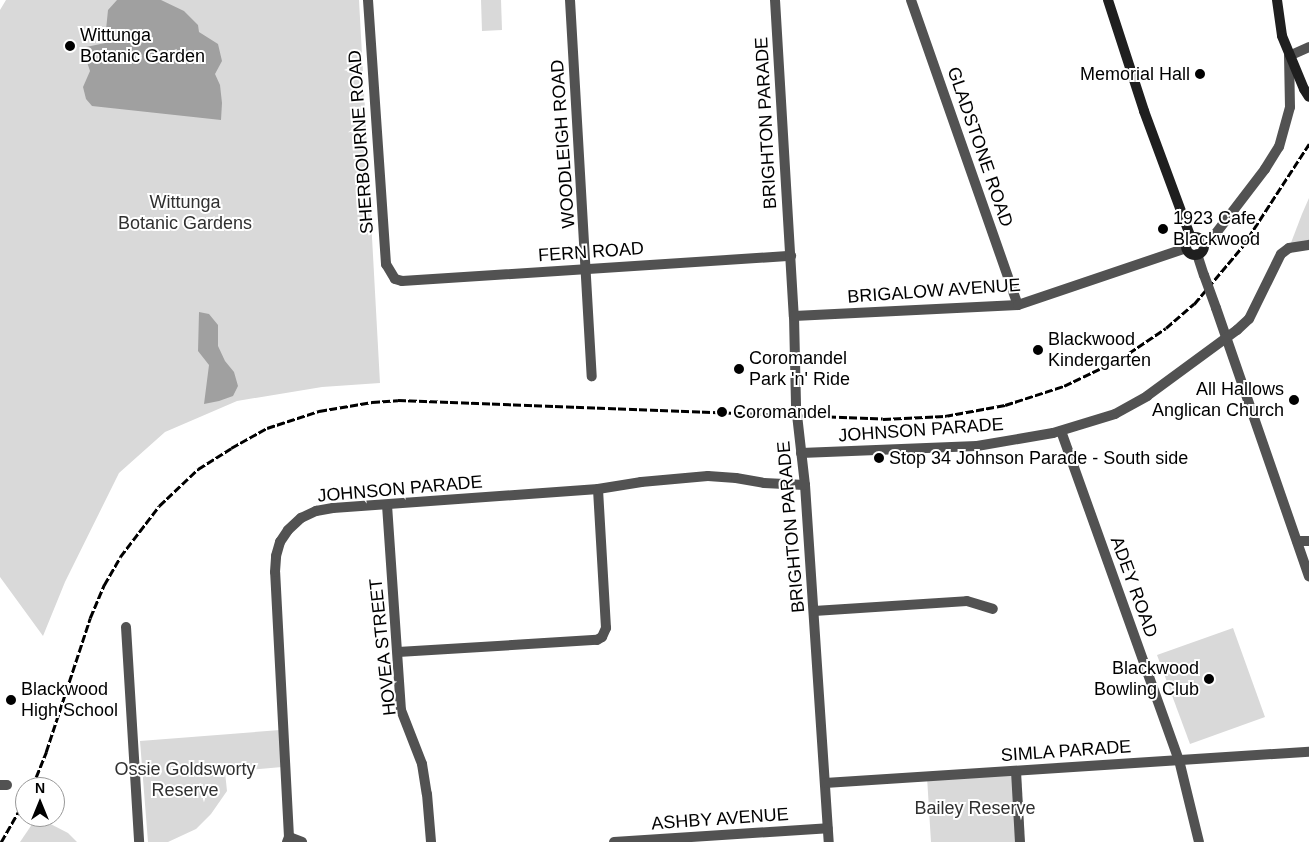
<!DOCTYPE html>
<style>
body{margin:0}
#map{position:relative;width:1309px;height:842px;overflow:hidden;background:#fff;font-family:Arial,sans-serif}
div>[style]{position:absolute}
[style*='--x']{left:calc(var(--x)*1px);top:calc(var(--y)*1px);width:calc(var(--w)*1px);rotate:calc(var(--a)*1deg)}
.green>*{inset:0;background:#d9d9d9}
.water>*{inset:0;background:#a0a0a0}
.street>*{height:10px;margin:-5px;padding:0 5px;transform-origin:5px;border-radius:5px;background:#525252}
.secondary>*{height:10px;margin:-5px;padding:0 5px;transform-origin:5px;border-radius:5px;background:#1f1f1f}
.secondary>.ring{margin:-5px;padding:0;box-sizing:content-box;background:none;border:10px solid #1f1f1f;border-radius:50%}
.rail>*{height:2.5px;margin-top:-1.25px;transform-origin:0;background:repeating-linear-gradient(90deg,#000 0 8px,transparent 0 10.5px)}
.street-bridge>*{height:10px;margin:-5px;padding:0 5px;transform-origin:5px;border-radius:5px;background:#525252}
.dots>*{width:14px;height:14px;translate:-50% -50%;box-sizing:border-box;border:2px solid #fff;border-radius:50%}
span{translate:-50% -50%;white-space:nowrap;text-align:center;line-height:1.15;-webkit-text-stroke:4px #fff;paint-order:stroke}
.poi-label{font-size:18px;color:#000}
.left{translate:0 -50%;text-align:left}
.right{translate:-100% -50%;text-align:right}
.street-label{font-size:18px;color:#000}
.park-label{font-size:18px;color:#303030}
.north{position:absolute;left:15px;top:777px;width:50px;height:50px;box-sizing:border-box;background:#fff;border:1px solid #999;border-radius:50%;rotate:0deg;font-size:14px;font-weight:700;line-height:20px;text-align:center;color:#000}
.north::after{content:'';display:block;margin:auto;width:18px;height:22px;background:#000;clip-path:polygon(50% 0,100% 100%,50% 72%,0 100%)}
</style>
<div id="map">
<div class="green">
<div style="clip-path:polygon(6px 0,359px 0,380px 383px,322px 387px,237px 401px,165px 432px,119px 473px,65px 582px,43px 636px,0 577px,0 10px)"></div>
<div style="clip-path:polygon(481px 0,501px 0,502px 30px,482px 31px)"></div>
<div style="clip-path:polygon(1309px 198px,1309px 245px,1289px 248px,1302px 214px)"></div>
<div style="clip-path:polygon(1233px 628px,1265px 717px,1190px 744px,1157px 655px)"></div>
<div style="clip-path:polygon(280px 730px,282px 767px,225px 772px,227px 791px,211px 814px,196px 829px,168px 842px,148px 842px,140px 741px)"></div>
<div style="clip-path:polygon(1016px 771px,1020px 842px,931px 842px,927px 777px)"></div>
<div style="clip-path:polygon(37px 817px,68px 833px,77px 842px,20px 842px)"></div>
</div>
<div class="water">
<div style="clip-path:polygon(117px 0,161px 0,184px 11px,198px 25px,199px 32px,218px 44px,222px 61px,215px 74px,220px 85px,222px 103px,221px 120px,92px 106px,86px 99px,83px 87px,90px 71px,86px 59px,86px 47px,115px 41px,106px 30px,108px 10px)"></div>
<div style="clip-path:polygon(199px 312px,209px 314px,218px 325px,218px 346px,225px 361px,234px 372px,238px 386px,233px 396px,219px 401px,204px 404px,209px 365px,198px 351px)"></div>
</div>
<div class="street">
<div style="--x:368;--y:0;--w:265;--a:86.1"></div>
<div style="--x:386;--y:264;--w:17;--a:59"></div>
<div style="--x:395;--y:279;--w:7;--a:16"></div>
<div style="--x:402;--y:281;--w:390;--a:-3.7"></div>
<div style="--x:570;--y:0;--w:377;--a:86.7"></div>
<div style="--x:775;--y:0;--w:317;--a:86.6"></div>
<div style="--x:794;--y:316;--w:90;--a:88.7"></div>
<div style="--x:796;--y:406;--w:80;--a:83.5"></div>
<div style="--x:805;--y:485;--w:358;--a:86.2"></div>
<div style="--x:911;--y:0;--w:323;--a:70.7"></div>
<div style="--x:1203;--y:244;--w:8;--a:-23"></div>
<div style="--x:1210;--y:241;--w:91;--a:-52.6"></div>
<div style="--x:1265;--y:169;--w:26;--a:-58"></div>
<div style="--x:1279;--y:147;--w:41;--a:-74.6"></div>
<div style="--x:1290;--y:107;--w:51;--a:-91.1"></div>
<div style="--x:1289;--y:56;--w:22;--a:-24"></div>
<div style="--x:1197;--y:254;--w:22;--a:72"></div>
<div style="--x:1216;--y:308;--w:284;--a:70.9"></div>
<div style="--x:794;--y:316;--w:224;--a:-2.8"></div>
<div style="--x:1018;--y:305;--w:177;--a:-18.7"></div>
<div style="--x:1061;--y:431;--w:350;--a:70.3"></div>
<div style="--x:1179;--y:760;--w:84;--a:76.3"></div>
<div style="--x:801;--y:453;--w:176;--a:-2.3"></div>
<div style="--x:977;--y:446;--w:77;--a:-9.7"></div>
<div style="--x:1053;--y:433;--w:65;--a:-17"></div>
<div style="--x:1115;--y:414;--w:37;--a:-29"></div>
<div style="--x:1147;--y:396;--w:112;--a:-36.3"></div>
<div style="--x:1237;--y:330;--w:16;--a:-43"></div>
<div style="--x:1249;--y:319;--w:72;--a:-63.8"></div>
<div style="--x:1281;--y:254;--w:10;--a:-37"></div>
<div style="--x:1289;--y:248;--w:20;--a:-9"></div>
<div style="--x:387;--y:505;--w:205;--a:86.1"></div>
<div style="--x:401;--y:710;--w:58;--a:68.7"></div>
<div style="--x:422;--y:764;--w:30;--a:81"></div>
<div style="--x:427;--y:794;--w:48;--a:85.2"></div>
<div style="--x:1297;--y:541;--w:12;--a:0"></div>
<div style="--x:814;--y:611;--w:153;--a:-3.7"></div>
<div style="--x:967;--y:601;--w:27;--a:17"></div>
<div style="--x:126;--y:627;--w:215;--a:86.5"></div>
<div style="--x:398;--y:652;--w:199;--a:-3.5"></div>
<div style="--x:597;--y:640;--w:6;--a:-31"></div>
<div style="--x:602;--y:637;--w:10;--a:-66"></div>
<div style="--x:606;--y:628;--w:139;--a:-93.3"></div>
<div style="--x:1016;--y:771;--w:71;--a:86.8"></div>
<div style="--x:825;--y:783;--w:485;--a:-3.7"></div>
<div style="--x:0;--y:785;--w:7;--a:0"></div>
<div style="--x:289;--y:837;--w:14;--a:21"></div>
<div style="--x:287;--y:842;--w:5;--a:-68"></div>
<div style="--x:289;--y:837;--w:265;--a:-93"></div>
<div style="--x:275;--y:572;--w:16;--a:-86"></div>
<div style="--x:276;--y:556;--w:15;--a:-74"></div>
<div style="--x:280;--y:542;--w:14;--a:-56"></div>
<div style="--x:288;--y:530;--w:18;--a:-43"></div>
<div style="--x:301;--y:518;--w:17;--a:-25"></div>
<div style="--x:316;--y:511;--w:17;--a:-10"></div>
<div style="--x:333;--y:508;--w:266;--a:-4.1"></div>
<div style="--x:598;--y:489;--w:44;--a:-9.2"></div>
<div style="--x:641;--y:482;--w:67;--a:-5.1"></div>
<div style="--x:708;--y:476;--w:28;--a:4"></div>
<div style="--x:736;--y:478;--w:28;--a:10"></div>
<div style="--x:764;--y:483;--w:41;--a:2.8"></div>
<div style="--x:614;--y:842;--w:214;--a:-3.7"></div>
</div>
<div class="secondary">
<div style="--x:1108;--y:0;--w:117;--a:72"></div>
<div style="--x:1144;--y:111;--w:135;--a:69.7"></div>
<div style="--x:1277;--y:0;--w:36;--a:82"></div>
<div style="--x:1282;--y:36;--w:57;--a:67.5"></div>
<div style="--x:1304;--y:89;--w:9;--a:58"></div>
<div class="ring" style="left:1186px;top:237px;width:8px;height:8px"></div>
</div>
<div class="rail">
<div style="--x:32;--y:787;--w:38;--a:-68"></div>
<div style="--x:46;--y:752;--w:141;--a:-71.8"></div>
<div style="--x:90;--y:618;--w:36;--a:-67"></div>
<div style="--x:104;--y:585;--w:32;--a:-60"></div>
<div style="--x:120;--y:557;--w:64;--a:-52.6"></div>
<div style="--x:159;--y:506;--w:54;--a:-43.5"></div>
<div style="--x:198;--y:469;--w:39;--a:-32"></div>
<div style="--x:231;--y:448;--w:41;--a:-29.1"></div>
<div style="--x:267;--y:428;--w:55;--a:-18.1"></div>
<div style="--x:319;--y:411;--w:54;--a:-9.6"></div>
<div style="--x:372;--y:402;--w:26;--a:-4"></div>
<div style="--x:398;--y:400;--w:485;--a:2.2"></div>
<div style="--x:883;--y:419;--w:62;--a:-2.8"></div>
<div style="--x:945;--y:416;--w:61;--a:-10.4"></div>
<div style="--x:1005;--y:405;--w:62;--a:-17.9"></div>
<div style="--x:1064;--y:386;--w:62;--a:-25.7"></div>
<div style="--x:1120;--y:359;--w:55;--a:-34"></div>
<div style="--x:1166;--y:328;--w:37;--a:-41"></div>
<div style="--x:1194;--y:304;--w:75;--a:-49.9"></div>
<div style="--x:1242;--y:247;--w:123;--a:-57"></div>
<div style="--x:1;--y:842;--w:48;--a:-60.3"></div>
</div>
<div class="street-bridge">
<div style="--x:1204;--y:275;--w:35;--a:70"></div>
</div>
<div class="dots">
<div style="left:70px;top:46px;background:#000"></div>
<div style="left:1200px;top:74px;background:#000"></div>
<div style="left:1163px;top:229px;background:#000"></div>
<div style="left:1038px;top:350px;background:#000"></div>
<div style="left:739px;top:369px;background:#000"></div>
<div style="left:1294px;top:400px;background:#000"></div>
<div style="left:722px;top:412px;background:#000"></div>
<div style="left:879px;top:458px;background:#000"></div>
<div style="left:1209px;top:679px;background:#000"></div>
<div style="left:11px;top:700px;background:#000"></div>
</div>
<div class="poi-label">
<span class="left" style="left:80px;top:46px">Wittunga<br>Botanic Garden</span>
<span class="right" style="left:1190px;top:74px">Memorial Hall</span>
<span class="left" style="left:1173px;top:229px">1923 Cafe<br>Blackwood</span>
<span class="left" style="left:1048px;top:350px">Blackwood<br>Kindergarten</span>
<span class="left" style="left:749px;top:369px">Coromandel<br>Park 'n' Ride</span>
<span class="right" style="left:1284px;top:400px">All Hallows<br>Anglican Church</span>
<span class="left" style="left:733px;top:412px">Coromandel</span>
<span class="left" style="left:889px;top:458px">Stop 34 Johnson Parade - South side</span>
<span class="right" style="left:1199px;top:679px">Blackwood<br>Bowling Club</span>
<span class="left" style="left:21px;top:700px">Blackwood<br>High School</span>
</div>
<div class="street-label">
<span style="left:766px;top:123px;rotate:-93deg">BRIGHTON PARADE</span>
<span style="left:361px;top:142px;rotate:-94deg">SHERBOURNE ROAD</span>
<span style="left:563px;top:144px;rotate:-94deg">WOODLEIGH ROAD</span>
<span style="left:980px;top:147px;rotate:71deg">GLADSTONE ROAD</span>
<span style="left:591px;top:252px;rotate:-4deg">FERN ROAD</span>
<span style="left:934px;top:291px;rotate:-4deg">BRIGALOW AVENUE</span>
<span style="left:921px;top:430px;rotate:-4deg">JOHNSON PARADE</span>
<span style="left:400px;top:489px;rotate:-5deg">JOHNSON PARADE</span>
<span style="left:791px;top:527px;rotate:-95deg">BRIGHTON PARADE</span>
<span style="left:1134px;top:587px;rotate:70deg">ADEY ROAD</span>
<span style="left:383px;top:647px;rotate:-96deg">HOVEA STREET</span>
<span style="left:1066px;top:751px;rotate:-4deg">SIMLA PARADE</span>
<span style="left:720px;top:819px;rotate:-4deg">ASHBY AVENUE</span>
</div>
<div class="park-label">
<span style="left:185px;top:213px">Wittunga<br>Botanic Gardens</span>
<span style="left:185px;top:780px">Ossie Goldsworty<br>Reserve</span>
<span style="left:975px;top:808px">Bailey Reserve</span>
</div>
<div class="north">N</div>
</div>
